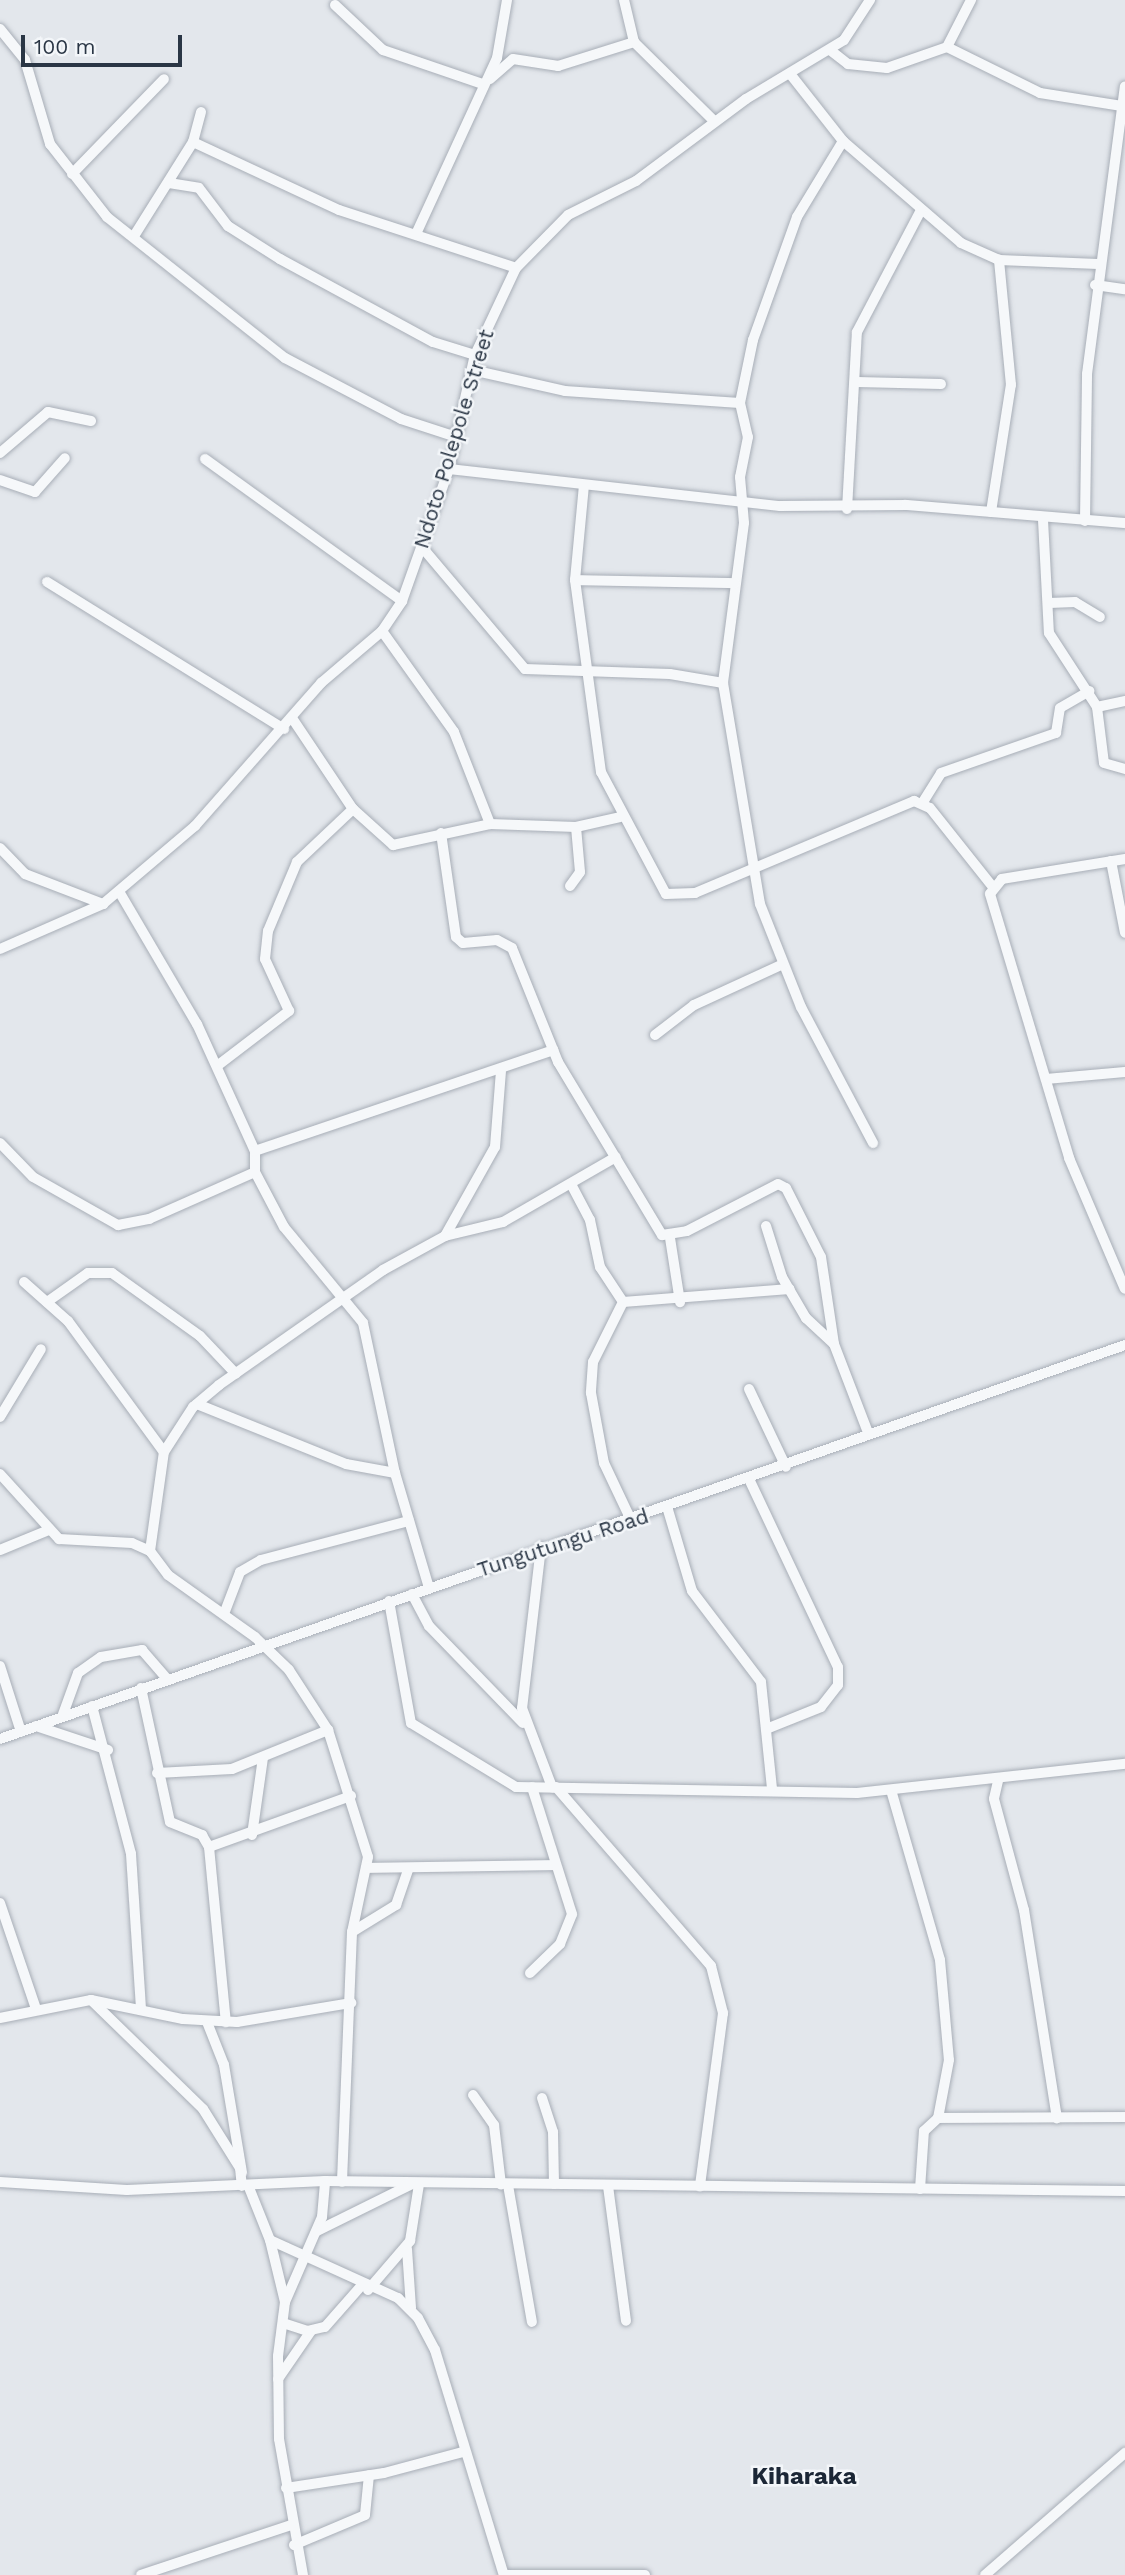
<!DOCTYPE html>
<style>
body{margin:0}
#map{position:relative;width:1125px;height:2575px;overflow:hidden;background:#e3e7ec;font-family:"Work Sans",sans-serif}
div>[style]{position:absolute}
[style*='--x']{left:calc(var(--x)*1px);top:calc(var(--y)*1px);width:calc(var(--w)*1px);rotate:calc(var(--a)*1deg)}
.roads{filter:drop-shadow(0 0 2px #a8aeb7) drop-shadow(0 0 2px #a8aeb7)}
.street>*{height:10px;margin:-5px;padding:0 5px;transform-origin:5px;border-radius:5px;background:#f6f8fa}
span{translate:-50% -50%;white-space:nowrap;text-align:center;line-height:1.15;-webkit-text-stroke:5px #f3f6f9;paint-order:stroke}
.street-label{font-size:21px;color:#2a3645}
.quarter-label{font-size:24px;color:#1c2736;font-weight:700}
.scale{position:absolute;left:21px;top:35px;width:161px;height:32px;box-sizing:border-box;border:4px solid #2a3645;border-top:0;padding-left:9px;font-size:21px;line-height:24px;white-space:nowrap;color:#2a3645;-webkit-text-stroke:5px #f3f6f9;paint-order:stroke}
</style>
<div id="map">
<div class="roads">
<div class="street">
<div style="--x:624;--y:0;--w:43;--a:76.6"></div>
<div style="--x:634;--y:42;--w:112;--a:44.6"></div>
<div style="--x:335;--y:5;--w:66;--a:43.2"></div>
<div style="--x:383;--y:50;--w:106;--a:18.8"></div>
<div style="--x:0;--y:29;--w:40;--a:51"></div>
<div style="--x:25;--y:60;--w:88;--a:73.4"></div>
<div style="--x:50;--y:144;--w:93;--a:52"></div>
<div style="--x:107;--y:217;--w:227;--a:38.4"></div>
<div style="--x:285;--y:358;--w:131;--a:27.7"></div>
<div style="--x:401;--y:419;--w:55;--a:18.1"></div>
<div style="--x:947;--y:47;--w:53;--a:-62.9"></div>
<div style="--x:830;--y:50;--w:23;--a:38"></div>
<div style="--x:848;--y:64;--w:39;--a:6"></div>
<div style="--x:887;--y:68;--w:64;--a:-19.3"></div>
<div style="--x:947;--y:47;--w:104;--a:26.3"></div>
<div style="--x:1040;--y:93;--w:83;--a:9"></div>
<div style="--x:791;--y:75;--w:84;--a:51.8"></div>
<div style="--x:843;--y:141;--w:156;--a:40.8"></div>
<div style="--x:961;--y:243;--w:42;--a:24.1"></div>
<div style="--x:999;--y:260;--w:99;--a:2.3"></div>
<div style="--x:490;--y:79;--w:30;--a:-41"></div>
<div style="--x:513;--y:59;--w:46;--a:8.8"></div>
<div style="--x:558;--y:66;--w:80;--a:-17.5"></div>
<div style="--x:843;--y:141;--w:89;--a:121.2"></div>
<div style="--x:797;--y:217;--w:131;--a:109.7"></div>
<div style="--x:753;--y:340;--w:64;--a:101.7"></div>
<div style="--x:740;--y:403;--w:35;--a:77"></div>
<div style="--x:748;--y:437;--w:41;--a:101.3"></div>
<div style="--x:740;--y:477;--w:46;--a:85"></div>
<div style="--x:744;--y:523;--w:161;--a:97.5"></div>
<div style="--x:723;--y:683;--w:224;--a:80.5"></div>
<div style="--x:760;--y:904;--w:111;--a:68.3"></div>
<div style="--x:801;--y:1007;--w:154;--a:62.1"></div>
<div style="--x:193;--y:142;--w:161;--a:25"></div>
<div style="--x:339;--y:210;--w:186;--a:18.1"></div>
<div style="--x:72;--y:174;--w:132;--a:-45.9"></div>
<div style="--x:169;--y:183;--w:30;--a:9"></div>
<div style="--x:199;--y:188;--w:48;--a:52.7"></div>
<div style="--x:228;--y:226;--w:62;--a:32.4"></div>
<div style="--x:280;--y:259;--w:174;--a:28.5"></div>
<div style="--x:433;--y:342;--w:44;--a:17.2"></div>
<div style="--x:416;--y:234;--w:194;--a:-65.3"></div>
<div style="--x:497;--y:58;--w:59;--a:-80.2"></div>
<div style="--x:134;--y:236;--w:111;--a:-57.9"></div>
<div style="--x:193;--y:142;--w:31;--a:-75"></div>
<div style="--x:1095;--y:285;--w:30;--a:8"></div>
<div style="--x:472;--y:370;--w:95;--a:12.7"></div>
<div style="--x:565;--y:391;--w:175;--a:3.9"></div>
<div style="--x:857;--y:382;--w:84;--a:1.4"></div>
<div style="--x:0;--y:453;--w:63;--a:-40.5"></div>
<div style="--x:48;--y:412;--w:44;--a:11.8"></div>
<div style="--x:205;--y:459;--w:243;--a:35.8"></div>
<div style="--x:449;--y:469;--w:333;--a:6.4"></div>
<div style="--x:780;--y:506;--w:126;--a:-0.5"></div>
<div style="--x:906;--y:505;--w:220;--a:4.7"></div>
<div style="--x:0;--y:480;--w:37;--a:19"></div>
<div style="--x:35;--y:492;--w:45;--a:-48.6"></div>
<div style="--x:584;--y:485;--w:95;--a:95.4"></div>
<div style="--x:575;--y:580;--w:194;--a:82.3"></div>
<div style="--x:601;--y:772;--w:138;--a:62"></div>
<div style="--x:666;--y:894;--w:29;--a:-2"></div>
<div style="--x:695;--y:893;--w:238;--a:-22.8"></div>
<div style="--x:914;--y:801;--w:17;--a:24"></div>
<div style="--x:930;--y:808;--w:100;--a:51.5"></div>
<div style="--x:847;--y:509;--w:177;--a:-86.8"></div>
<div style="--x:857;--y:332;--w:138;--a:-62.3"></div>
<div style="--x:991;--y:512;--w:129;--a:-81.1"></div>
<div style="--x:1011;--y:385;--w:126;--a:-95.5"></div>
<div style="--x:1043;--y:520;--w:113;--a:87"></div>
<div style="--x:1049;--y:633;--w:88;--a:57"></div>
<div style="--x:1097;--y:707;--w:56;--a:82.9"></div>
<div style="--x:1104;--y:763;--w:22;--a:16"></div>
<div style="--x:1085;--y:521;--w:147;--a:-89.2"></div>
<div style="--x:1087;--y:374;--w:290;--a:-82.5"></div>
<div style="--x:421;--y:546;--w:161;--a:49.8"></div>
<div style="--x:525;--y:669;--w:145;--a:2"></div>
<div style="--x:670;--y:674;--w:54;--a:9.6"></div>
<div style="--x:575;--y:580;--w:160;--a:1.1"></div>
<div style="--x:47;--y:582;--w:279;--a:31.8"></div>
<div style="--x:1049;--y:603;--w:26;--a:-2"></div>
<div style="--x:1075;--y:602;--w:29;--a:31"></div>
<div style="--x:382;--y:631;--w:124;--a:54.5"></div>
<div style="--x:454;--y:732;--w:99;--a:68.6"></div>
<div style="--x:1097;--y:707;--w:29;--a:-12"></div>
<div style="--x:292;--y:718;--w:110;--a:56.2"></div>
<div style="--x:353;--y:809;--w:54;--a:42"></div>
<div style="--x:393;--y:845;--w:99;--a:-12.2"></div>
<div style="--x:490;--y:824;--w:86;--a:2"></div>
<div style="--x:576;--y:827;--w:45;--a:-12.8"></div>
<div style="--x:923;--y:802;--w:34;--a:-58"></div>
<div style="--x:941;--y:773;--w:122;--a:-19.2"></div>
<div style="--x:1056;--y:733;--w:25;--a:-81"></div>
<div style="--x:1060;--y:708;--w:34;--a:-30"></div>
<div style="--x:441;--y:833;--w:105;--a:81.8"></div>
<div style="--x:456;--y:937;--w:9;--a:41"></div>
<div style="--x:463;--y:943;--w:34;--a:-5"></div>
<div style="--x:497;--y:940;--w:17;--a:28"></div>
<div style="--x:512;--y:948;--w:123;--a:68"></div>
<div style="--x:558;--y:1062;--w:202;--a:59"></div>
<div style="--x:662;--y:1235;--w:25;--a:-9"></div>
<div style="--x:687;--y:1231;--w:102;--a:-27.3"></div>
<div style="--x:778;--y:1184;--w:9;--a:27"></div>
<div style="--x:786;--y:1188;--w:77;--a:63.1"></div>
<div style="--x:821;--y:1257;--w:88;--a:81.5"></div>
<div style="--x:834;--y:1344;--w:97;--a:69"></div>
<div style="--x:0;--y:848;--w:36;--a:46"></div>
<div style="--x:25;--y:874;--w:84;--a:21"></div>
<div style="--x:103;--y:904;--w:121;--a:-40.3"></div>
<div style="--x:195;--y:826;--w:191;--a:-48.6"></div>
<div style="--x:321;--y:683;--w:80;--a:-40.4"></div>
<div style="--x:382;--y:631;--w:36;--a:-56"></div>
<div style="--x:402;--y:601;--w:140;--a:-70.4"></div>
<div style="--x:449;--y:469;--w:117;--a:-77.2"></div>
<div style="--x:475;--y:355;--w:96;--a:-64.8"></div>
<div style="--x:516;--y:268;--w:74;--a:-45.5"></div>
<div style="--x:568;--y:215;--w:76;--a:-26.6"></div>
<div style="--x:636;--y:181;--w:137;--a:-36.7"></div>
<div style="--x:746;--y:99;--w:114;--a:-31"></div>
<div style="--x:844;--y:40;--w:48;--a:-57"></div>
<div style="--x:1125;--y:859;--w:125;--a:170.8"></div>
<div style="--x:1002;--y:879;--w:19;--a:129"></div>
<div style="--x:990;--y:894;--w:276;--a:73.3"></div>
<div style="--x:1069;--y:1158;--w:142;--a:66.9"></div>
<div style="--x:1111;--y:861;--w:73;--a:79"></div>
<div style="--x:570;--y:886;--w:17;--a:-54"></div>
<div style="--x:580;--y:872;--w:45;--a:-95.1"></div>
<div style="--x:120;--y:893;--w:152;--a:59.6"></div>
<div style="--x:197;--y:1024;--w:140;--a:65.5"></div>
<div style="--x:255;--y:1151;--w:21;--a:90"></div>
<div style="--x:255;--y:1172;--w:62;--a:62.2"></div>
<div style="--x:284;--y:1227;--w:124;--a:50.5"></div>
<div style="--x:363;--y:1323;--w:153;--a:78"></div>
<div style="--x:395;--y:1473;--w:120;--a:73.5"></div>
<div style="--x:0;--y:949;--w:112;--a:-23.6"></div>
<div style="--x:655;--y:1035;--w:49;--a:-37.6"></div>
<div style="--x:694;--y:1005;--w:98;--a:-24.7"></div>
<div style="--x:217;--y:1066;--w:91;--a:-37.4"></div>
<div style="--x:289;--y:1011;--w:57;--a:-114.8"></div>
<div style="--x:265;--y:959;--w:28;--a:-84"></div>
<div style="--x:268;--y:931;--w:75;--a:-67.2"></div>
<div style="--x:297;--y:862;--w:77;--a:-43.4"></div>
<div style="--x:1046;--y:1079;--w:79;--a:-5.1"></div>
<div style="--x:0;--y:1143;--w:47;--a:45.9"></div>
<div style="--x:33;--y:1177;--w:98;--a:29.5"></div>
<div style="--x:118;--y:1225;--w:32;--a:-11"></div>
<div style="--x:149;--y:1219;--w:116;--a:-23.9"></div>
<div style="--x:255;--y:1151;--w:315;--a:-18.7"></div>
<div style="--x:571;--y:1184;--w:41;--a:62.2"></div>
<div style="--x:590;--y:1220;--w:48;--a:78"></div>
<div style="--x:600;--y:1267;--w:42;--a:56.7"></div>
<div style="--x:623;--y:1302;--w:167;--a:-4.5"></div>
<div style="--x:766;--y:1226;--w:53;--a:72.6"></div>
<div style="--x:782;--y:1277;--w:48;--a:59.7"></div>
<div style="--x:806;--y:1318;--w:38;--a:43"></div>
<div style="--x:445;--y:1236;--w:102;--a:-60.7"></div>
<div style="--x:495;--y:1147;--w:76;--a:-85.5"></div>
<div style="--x:670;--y:1238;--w:65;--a:81.1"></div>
<div style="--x:24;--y:1282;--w:59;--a:41.6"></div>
<div style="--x:68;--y:1321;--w:162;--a:53.8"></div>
<div style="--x:47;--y:1302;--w:50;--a:-35.3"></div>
<div style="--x:88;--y:1273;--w:24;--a:0"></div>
<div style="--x:112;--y:1273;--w:108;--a:35.6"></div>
<div style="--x:200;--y:1336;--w:52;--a:46.5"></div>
<div style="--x:623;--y:1302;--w:67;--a:116.6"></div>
<div style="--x:593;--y:1362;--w:31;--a:94"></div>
<div style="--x:591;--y:1393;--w:71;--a:79.5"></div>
<div style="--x:604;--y:1463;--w:63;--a:64.7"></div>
<div style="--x:749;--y:1389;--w:86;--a:64.6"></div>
<div style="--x:197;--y:1404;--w:161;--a:21.9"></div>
<div style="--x:346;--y:1464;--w:50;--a:10.4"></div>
<div style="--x:0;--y:1417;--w:79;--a:-58.9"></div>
<div style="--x:0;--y:1474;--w:88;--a:47.8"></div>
<div style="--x:59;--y:1539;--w:73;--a:3.1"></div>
<div style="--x:132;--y:1543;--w:20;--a:24"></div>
<div style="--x:150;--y:1551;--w:30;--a:53"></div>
<div style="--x:168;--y:1575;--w:107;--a:35.5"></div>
<div style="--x:255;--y:1637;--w:47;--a:44.1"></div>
<div style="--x:289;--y:1670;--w:72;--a:57"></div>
<div style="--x:328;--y:1730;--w:133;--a:72.5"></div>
<div style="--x:368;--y:1857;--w:77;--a:102"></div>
<div style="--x:352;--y:1932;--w:250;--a:92.3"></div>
<div style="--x:749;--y:1479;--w:208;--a:64.7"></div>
<div style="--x:838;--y:1667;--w:18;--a:90"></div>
<div style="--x:838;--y:1685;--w:28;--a:128"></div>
<div style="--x:821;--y:1707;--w:56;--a:158"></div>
<div style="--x:668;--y:1510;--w:84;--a:73.5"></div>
<div style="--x:692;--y:1591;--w:114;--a:52.8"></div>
<div style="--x:761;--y:1682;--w:107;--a:84.1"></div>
<div style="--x:541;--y:1547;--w:162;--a:96.7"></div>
<div style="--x:522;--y:1708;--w:85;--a:69.2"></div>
<div style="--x:0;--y:1550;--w:53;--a:-22.2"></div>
<div style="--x:150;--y:1551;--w:100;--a:-82"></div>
<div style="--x:164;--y:1452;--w:54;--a:-57.2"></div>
<div style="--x:193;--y:1407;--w:34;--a:-40"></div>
<div style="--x:219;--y:1385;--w:200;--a:-35"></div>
<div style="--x:383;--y:1270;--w:71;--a:-28.7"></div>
<div style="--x:445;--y:1236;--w:60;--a:-13.6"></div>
<div style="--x:503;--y:1222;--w:130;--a:-29.9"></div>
<div style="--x:412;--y:1594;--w:36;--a:62"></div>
<div style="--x:429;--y:1626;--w:135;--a:45.9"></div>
<div style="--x:389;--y:1601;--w:124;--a:79.8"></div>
<div style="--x:411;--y:1723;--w:123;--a:31.4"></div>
<div style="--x:516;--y:1787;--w:341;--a:1"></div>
<div style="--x:857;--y:1793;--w:270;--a:-6.2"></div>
<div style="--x:224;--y:1614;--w:45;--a:-69.1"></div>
<div style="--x:240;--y:1572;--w:24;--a:-30"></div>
<div style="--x:261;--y:1560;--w:153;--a:-14.8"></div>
<div style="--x:0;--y:1666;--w:69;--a:72.3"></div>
<div style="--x:141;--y:1688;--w:137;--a:77.8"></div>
<div style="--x:170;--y:1822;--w:35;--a:22"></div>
<div style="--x:202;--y:1835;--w:14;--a:60"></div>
<div style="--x:209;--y:1847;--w:176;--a:84.5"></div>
<div style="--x:92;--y:1706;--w:153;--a:75.2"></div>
<div style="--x:131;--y:1854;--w:154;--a:86.3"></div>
<div style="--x:62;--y:1717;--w:47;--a:-70"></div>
<div style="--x:78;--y:1673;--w:28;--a:-35"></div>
<div style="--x:101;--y:1657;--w:42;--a:-9.7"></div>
<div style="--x:142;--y:1650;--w:38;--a:49"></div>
<div style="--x:36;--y:1726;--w:76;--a:18.4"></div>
<div style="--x:0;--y:1739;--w:1192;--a:-19.3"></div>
<div style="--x:157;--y:1773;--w:75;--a:-3.1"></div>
<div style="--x:232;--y:1769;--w:104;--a:-22.1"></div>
<div style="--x:998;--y:1781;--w:18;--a:103"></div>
<div style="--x:994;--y:1799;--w:115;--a:74.9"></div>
<div style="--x:1024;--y:1910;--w:211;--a:81"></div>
<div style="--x:556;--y:1787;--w:237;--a:49.1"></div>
<div style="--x:711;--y:1966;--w:49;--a:75.7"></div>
<div style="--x:723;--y:2013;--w:175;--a:97.6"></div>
<div style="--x:891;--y:1790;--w:177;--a:73.9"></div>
<div style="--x:940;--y:1960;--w:100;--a:84.9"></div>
<div style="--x:949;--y:2060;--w:59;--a:100.7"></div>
<div style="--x:252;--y:1835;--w:78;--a:-81.9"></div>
<div style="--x:209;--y:1847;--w:151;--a:-19.8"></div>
<div style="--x:366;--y:1868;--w:188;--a:-0.9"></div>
<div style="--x:0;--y:1903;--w:112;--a:71.2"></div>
<div style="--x:352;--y:1932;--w:52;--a:-31.5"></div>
<div style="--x:396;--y:1905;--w:39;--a:-71"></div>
<div style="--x:530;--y:1973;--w:42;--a:-44"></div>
<div style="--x:560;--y:1944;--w:32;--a:-68"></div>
<div style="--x:572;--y:1914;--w:133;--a:-107.5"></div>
<div style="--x:91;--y:2000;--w:156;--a:44.2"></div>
<div style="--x:203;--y:2109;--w:70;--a:57.9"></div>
<div style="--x:240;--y:2168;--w:18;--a:84"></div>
<div style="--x:0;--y:2018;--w:93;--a:-11.2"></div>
<div style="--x:91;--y:2000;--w:94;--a:11.7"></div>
<div style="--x:183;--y:2019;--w:54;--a:3.2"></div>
<div style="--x:237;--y:2022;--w:116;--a:-9.5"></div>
<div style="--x:207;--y:2022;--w:46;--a:68.4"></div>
<div style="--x:224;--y:2065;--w:109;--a:80.5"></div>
<div style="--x:473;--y:2095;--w:37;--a:55"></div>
<div style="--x:494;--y:2125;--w:60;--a:83.3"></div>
<div style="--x:542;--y:2098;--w:36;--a:72"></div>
<div style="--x:553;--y:2132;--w:52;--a:88.9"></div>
<div style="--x:0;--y:2182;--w:127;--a:3.6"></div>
<div style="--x:127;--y:2190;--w:198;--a:-2.6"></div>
<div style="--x:325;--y:2181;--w:800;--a:0.72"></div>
<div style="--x:248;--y:2185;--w:59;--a:68.2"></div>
<div style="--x:270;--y:2240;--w:141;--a:24.4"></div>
<div style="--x:398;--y:2298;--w:28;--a:45"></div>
<div style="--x:418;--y:2318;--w:36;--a:62"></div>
<div style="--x:435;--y:2350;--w:235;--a:73"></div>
<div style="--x:508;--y:2185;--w:139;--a:80.1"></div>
<div style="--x:608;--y:2186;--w:136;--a:82.4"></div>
<div style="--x:920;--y:2189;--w:58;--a:-86.1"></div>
<div style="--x:924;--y:2131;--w:19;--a:-43"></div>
<div style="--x:938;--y:2118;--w:187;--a:-0.3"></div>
<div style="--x:317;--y:2231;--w:106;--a:-26.3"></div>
<div style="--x:270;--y:2240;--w:64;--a:76.4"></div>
<div style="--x:407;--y:2249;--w:59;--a:86.1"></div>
<div style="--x:368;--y:2290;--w:65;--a:-49.4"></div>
<div style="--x:410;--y:2241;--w:58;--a:-81"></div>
<div style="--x:283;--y:2323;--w:25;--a:18"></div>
<div style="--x:307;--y:2331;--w:18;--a:-13"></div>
<div style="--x:325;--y:2327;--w:55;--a:-48.7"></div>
<div style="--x:278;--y:2379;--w:58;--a:-55.5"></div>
<div style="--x:286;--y:2488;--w:99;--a:-8.7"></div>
<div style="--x:384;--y:2473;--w:82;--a:-14.9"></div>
<div style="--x:294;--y:2545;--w:77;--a:-22.9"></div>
<div style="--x:365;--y:2515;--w:40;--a:-84.3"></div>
<div style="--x:141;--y:2575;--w:158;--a:-18.4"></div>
<div style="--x:303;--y:2575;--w:138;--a:-100"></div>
<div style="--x:279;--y:2439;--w:83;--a:-90.7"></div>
<div style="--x:278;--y:2356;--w:54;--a:-82.6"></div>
<div style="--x:285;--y:2302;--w:93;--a:-66.5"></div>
<div style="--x:322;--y:2217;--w:36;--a:-85"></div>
<div style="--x:504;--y:2575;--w:141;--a:0"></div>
<div style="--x:985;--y:2575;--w:186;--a:-41.1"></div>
</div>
</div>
<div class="street-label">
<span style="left:454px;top:439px;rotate:-73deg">Ndoto Polepole Street</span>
<span style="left:563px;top:1543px;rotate:-18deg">Tungutungu Road</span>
</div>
<div class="quarter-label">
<span style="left:804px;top:2477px">Kiharaka</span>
</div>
<div class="scale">100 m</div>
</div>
